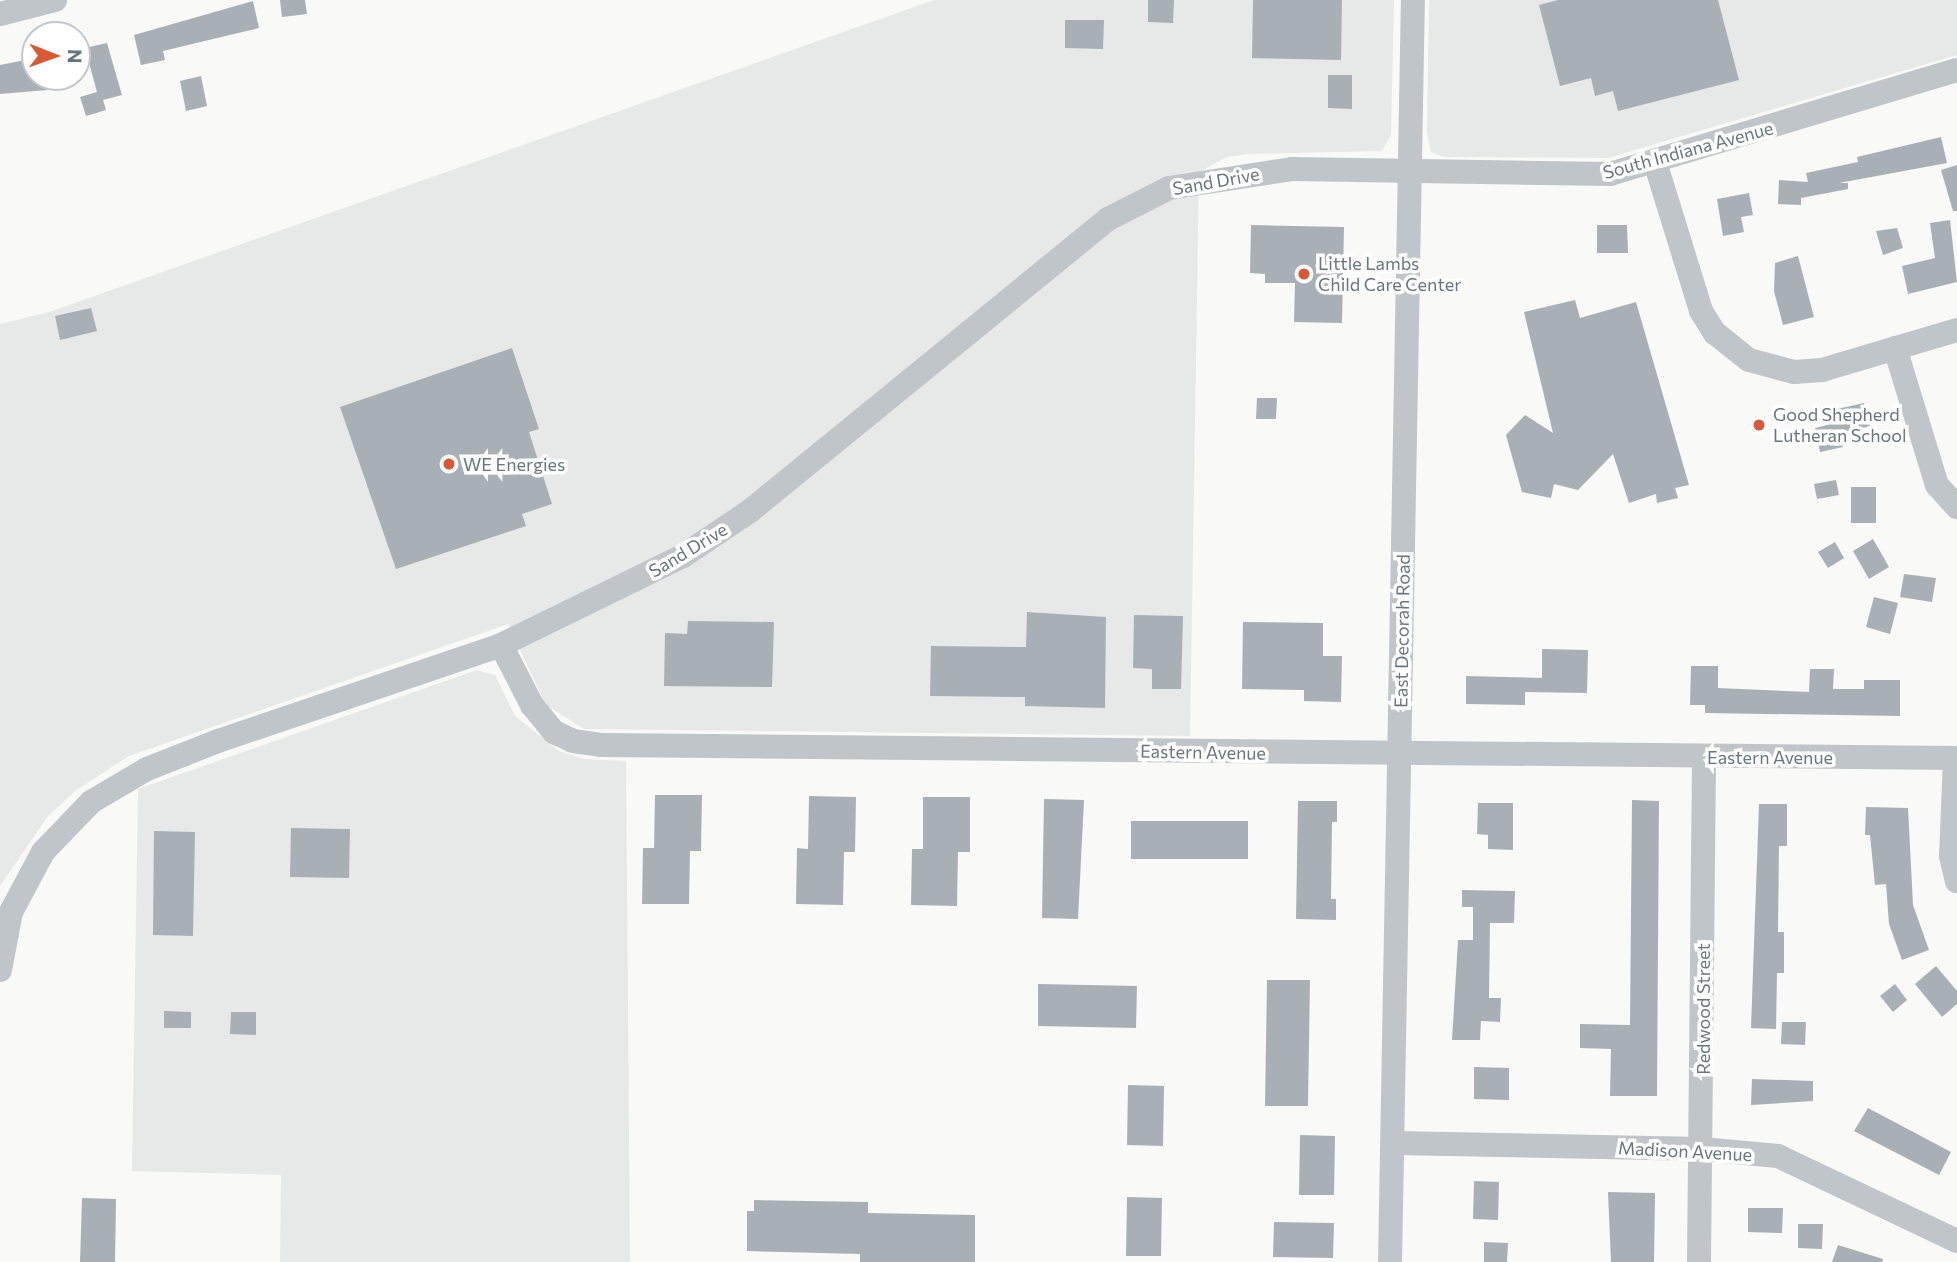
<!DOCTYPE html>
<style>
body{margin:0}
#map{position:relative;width:1957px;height:1262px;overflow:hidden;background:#f9f9f7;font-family:Commissioner,sans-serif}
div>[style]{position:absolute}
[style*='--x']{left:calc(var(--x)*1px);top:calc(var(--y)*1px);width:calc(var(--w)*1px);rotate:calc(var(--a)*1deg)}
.built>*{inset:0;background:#e7e8e8}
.building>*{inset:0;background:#a8b0b6}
.minor>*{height:24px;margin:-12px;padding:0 12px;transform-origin:12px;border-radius:12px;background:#c0c5c9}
.dots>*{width:19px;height:19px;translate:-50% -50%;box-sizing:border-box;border:4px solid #fff;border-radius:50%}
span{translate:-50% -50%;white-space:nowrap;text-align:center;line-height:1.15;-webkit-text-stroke:7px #fff;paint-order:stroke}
.street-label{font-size:18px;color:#667681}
.poi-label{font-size:18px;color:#667681}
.left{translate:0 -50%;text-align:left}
.north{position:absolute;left:21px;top:21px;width:70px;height:70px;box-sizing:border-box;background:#fff;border:2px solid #c2c8cd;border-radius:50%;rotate:91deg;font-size:19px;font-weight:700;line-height:28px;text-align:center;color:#667681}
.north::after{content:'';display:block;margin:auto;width:24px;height:32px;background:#dc5834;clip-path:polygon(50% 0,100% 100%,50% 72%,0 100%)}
</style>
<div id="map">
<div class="built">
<div style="clip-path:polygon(934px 0,1394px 0,1391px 135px,1382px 151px,1248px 154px,1227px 157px,1199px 172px,1190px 736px,584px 729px,546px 705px,508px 624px,129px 756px,75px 791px,48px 816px,0 886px,0 324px,49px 312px)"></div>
<div style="clip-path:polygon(1429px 0,1957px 0,1957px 55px,1608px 158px,1444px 157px,1431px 152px,1427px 133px)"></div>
<div style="clip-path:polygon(477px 670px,495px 675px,515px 716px,559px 751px,584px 759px,626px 761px,630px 1262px,280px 1262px,281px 1175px,132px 1171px,138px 789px)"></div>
</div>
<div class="building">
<div style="clip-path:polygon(280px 0,305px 0,307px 14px,282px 17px)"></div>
<div style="clip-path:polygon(1148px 0,1174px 0,1173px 23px,1148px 22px)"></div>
<div style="clip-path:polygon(1253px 0,1342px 0,1341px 60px,1252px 58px)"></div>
<div style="clip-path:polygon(1558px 0,1718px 0,1739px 80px,1618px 111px,1613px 91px,1595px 96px,1591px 78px,1560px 86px,1539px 5px)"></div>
<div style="clip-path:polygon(253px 1px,259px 28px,163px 51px,165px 60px,141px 65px,134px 35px)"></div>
<div style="clip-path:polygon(1065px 20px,1104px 20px,1103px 49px,1065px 48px)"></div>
<div style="clip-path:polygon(107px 43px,122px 95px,103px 100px,106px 110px,86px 116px,80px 97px,97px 92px,85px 48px)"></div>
<div style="clip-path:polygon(35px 58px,35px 77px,45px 77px,47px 90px,0 94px,0 65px)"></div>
<div style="clip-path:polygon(1328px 75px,1352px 75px,1352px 109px,1328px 108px)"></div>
<div style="clip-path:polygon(201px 76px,207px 106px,186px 111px,180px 81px)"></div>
<div style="clip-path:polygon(1941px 137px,1947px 163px,1839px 183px,1848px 183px,1848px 189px,1801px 198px,1801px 205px,1778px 204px,1779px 180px,1808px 182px,1806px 173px,1858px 162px,1857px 157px)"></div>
<div style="clip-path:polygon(1957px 165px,1957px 211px,1953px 211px,1941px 170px)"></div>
<div style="clip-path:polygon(1749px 193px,1753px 215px,1741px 217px,1744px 232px,1723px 236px,1717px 199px)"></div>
<div style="clip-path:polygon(1950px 220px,1957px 282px,1908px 294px,1902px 266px,1935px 258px,1930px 223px)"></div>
<div style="clip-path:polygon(1251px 225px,1344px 227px,1342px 323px,1294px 322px,1295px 283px,1265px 283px,1265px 274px,1250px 273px)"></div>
<div style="clip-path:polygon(1597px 225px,1627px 225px,1628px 253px,1597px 253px)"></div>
<div style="clip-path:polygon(1897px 228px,1903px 248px,1883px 255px,1876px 231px)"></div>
<div style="clip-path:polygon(1798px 256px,1814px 317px,1783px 325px,1774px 291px,1775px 263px)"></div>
<div style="clip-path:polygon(1575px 300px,1580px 318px,1636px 302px,1689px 485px,1675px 488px,1678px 498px,1657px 503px,1656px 494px,1629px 503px,1613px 454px,1578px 490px,1554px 484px,1551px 498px,1522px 492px,1506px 435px,1525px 415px,1553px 433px,1524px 312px)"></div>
<div style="clip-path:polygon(91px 308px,97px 331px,60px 340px,55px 316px)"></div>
<div style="clip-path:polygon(512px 348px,539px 429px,529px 432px,552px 504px,522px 514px,526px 526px,396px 569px,340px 407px)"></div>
<div style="clip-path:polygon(1257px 398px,1277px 398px,1276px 419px,1256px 419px)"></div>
<div style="clip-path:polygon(1864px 403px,1870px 426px,1840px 434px,1843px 447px,1820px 452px,1815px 428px,1831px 424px,1828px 411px)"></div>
<div style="clip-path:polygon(1836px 480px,1839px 495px,1817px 499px,1814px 484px)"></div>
<div style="clip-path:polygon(1851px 487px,1876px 487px,1876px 523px,1851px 523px)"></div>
<div style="clip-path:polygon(1873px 539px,1889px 567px,1869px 579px,1853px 551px)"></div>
<div style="clip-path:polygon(1835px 542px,1844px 558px,1828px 568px,1818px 552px)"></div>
<div style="clip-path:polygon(1904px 574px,1936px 578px,1932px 602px,1900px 597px)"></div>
<div style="clip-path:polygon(1874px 597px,1898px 603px,1890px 634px,1866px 627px)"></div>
<div style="clip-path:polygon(1027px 612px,1106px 617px,1105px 708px,1025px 706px,1025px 697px,930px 696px,931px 646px,1026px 647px)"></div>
<div style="clip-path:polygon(1134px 615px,1183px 616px,1181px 689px,1152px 689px,1152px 669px,1133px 668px)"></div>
<div style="clip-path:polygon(688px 621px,774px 622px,772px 687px,664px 686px,665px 633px,687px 634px)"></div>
<div style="clip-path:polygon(1243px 622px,1323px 623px,1323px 656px,1342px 656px,1341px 702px,1304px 701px,1304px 690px,1242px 689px)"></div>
<div style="clip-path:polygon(1542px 649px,1588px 650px,1587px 693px,1525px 692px,1525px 705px,1466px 704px,1466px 676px,1542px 678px)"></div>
<div style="clip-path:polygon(1691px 666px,1718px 666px,1718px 688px,1809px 692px,1810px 669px,1834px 669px,1833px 689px,1864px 689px,1864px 680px,1900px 680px,1900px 716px,1705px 713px,1705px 705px,1690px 705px)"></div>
<div style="clip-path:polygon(655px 795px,702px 795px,701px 851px,690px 851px,689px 904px,642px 904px,643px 848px,654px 848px)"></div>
<div style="clip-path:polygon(809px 796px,856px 797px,855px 852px,844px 852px,843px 905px,796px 904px,797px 848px,808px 849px)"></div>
<div style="clip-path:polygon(923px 797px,970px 797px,970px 852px,958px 852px,957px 906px,911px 905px,912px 849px,923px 849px)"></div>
<div style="clip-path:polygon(1044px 799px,1084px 800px,1078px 919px,1042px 918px)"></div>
<div style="clip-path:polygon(1632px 800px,1659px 801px,1657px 1096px,1610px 1096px,1611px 1049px,1580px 1048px,1580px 1024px,1630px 1025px)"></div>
<div style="clip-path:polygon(1298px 801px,1337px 801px,1337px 822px,1332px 822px,1331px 899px,1336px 899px,1336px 920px,1296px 919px)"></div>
<div style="clip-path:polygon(1478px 803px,1513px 803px,1513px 850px,1488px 849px,1488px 835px,1477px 834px)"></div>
<div style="clip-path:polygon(1759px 804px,1787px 804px,1787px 846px,1779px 846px,1778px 932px,1784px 932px,1784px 973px,1777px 973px,1776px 1029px,1751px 1028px)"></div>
<div style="clip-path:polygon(1866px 807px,1908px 808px,1913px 905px,1929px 950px,1902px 960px,1889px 924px,1886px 884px,1875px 885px,1870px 835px,1865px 835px)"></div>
<div style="clip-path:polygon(1131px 821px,1248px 821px,1248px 859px,1131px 859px)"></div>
<div style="clip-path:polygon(291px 828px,350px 829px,349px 878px,290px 877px)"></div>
<div style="clip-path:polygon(154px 831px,195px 832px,193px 936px,153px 935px)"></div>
<div style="clip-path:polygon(1462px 890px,1515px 891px,1514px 923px,1490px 923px,1489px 998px,1501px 998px,1500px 1022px,1481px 1021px,1480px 1040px,1452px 1040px,1458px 940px,1473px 940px,1473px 907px,1462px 907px)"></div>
<div style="clip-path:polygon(1936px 966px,1957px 991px,1957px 1004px,1942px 1017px,1915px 984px)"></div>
<div style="clip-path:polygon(1267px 980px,1310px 980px,1308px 1106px,1265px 1106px)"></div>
<div style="clip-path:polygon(1038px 984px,1137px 986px,1136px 1028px,1038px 1026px)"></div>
<div style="clip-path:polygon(1895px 984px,1907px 1000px,1893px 1012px,1880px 996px)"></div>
<div style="clip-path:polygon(164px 1011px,191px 1012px,191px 1028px,164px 1028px)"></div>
<div style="clip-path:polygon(231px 1012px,256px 1012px,256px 1035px,230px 1034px)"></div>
<div style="clip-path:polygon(1782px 1022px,1806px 1022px,1805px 1045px,1781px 1044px)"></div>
<div style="clip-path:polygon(1474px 1067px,1509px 1068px,1509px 1100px,1474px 1099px)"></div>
<div style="clip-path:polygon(1752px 1079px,1813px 1081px,1813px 1101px,1751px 1105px)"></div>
<div style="clip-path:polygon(1128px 1085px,1164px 1086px,1163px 1146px,1127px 1145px)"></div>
<div style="clip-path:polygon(1868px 1108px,1951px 1152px,1939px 1175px,1854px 1131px)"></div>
<div style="clip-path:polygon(1300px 1135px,1335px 1136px,1334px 1195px,1299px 1195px)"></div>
<div style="clip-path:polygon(1474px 1181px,1499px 1182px,1498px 1220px,1473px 1219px)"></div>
<div style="clip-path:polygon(1608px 1192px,1655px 1193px,1654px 1262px,1611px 1262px)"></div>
<div style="clip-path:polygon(1127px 1197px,1162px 1198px,1161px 1256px,1126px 1256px)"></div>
<div style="clip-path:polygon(82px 1198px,116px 1199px,115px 1262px,80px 1262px)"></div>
<div style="clip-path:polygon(754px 1200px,868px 1202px,868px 1213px,975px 1215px,975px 1262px,860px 1262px,860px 1254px,747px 1251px,747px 1211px,754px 1211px)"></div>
<div style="clip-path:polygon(1748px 1208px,1783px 1208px,1782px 1233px,1748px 1232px)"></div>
<div style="clip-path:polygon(1274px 1222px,1334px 1223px,1333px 1258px,1273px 1257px)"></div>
<div style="clip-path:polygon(1798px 1224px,1823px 1224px,1822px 1249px,1798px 1248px)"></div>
<div style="clip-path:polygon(1484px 1242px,1508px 1243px,1507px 1262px,1484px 1262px)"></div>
<div style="clip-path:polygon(1838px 1245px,1883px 1259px,1882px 1262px,1832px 1262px)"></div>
</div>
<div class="minor">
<div style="--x:0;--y:14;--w:57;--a:-14.3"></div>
<div style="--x:1655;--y:162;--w:156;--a:72.8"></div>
<div style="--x:1701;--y:311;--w:26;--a:58"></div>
<div style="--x:1715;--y:333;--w:43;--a:38.5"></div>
<div style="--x:1749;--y:360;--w:47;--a:14.9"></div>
<div style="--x:1794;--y:372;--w:28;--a:-4"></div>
<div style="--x:1822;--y:370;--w:141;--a:-16.5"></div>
<div style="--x:1895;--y:348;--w:143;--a:73"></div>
<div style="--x:1937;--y:485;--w:30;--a:48"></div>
<div style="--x:501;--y:645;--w:68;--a:62.7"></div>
<div style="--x:532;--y:705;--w:35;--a:51"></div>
<div style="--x:554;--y:732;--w:21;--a:25"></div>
<div style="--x:573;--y:741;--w:28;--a:8"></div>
<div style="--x:601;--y:745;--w:1356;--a:0.55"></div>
<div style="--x:1955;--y:758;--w:98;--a:92.3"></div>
<div style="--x:1951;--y:856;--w:26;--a:77"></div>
<div style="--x:0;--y:970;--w:59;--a:-79.3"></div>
<div style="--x:11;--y:912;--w:68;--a:-61.9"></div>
<div style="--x:43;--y:852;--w:69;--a:-46.2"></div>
<div style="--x:91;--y:802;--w:65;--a:-30.5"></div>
<div style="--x:147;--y:769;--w:76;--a:-21.5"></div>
<div style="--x:218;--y:741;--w:299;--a:-18.7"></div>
<div style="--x:501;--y:645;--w:203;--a:-26.1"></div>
<div style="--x:683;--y:556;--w:81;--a:-33.9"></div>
<div style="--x:750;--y:511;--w:462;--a:-39.2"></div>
<div style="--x:1108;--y:219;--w:68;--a:-26.9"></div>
<div style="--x:1169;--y:188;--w:124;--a:-8.8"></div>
<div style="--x:1292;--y:169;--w:318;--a:0.9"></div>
<div style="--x:1610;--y:174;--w:362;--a:-16.7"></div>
<div style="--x:1394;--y:1143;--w:308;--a:1.1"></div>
<div style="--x:1702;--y:1149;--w:76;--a:5.3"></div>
<div style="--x:1778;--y:1156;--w:198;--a:25.4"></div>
<div style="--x:1390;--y:1262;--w:1262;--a:-88.96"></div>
<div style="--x:1699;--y:1262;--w:505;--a:-89.43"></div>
</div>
<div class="dots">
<div style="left:1304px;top:274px;background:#dc5834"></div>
<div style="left:1759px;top:425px;background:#dc5834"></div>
<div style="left:449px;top:464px;background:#dc5834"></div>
</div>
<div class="street-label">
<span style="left:1688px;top:150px;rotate:-15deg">South Indiana Avenue</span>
<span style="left:1216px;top:181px;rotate:-10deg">Sand Drive</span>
<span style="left:688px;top:550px;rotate:-31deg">Sand Drive</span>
<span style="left:1402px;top:631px;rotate:-89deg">East Decorah Road</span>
<span style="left:1203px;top:752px;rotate:1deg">Eastern Avenue</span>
<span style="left:1770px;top:757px">Eastern Avenue</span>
<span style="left:1703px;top:1009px;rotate:-90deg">Redwood Street</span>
<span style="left:1685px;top:1151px;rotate:3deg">Madison Avenue</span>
</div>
<div class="poi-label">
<span class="left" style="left:1318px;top:274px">Little Lambs<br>Child Care Center</span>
<span class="left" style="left:1773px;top:425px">Good Shepherd<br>Lutheran School</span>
<span class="left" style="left:463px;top:464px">WE Energies</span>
</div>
<div class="north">N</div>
</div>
